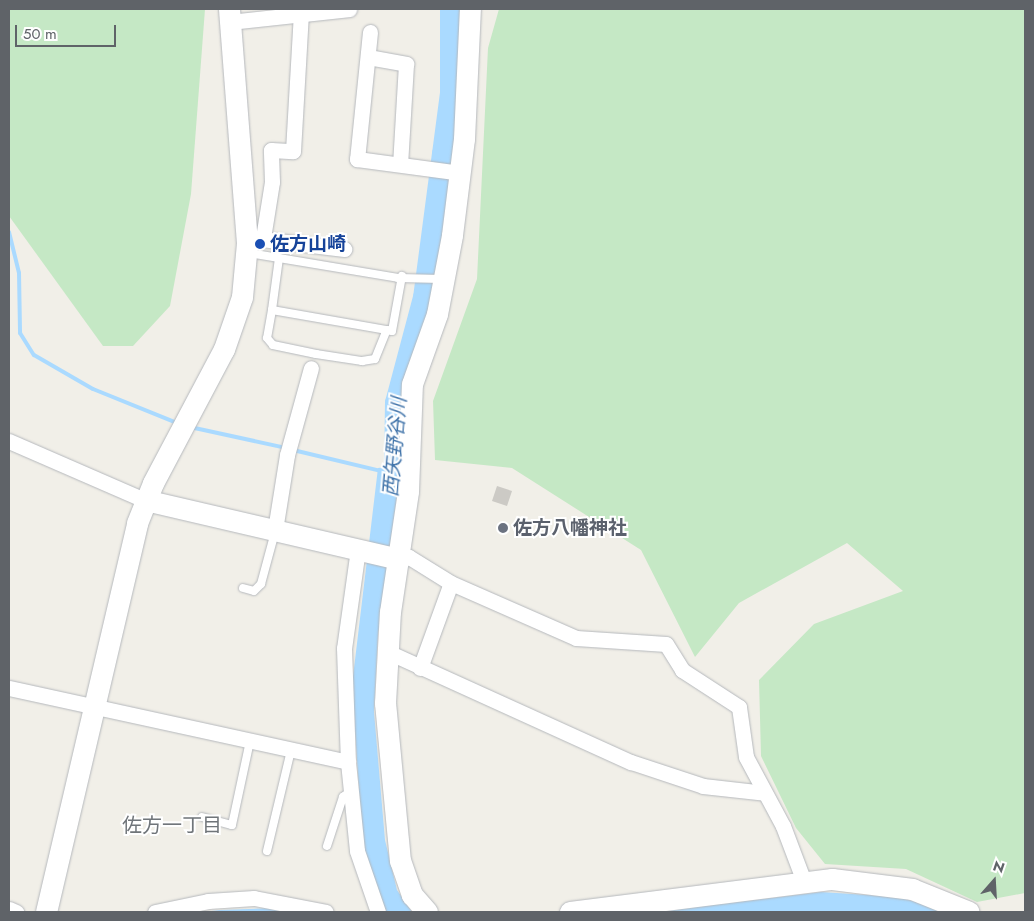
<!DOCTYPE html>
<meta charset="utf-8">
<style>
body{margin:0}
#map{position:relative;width:1034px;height:921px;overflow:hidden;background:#f1efe8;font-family:Jost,"Noto Sans JP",sans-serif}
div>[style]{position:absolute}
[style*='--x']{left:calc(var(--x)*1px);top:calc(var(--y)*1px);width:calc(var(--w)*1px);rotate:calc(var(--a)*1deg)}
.green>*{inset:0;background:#c5e8c5}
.water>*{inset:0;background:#aadaff}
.stream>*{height:4px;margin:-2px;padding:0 2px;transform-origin:2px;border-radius:2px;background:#aadaff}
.river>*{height:24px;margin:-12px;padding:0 12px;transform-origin:12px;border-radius:12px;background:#aadaff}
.building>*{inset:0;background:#cccac5}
.roads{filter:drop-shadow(0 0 1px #b5b8bc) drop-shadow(0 0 1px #b5b8bc)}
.lane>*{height:8px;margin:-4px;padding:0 4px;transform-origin:4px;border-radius:4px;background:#fff}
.street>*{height:15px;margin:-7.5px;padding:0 7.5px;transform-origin:7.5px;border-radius:7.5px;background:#fff}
.secondary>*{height:21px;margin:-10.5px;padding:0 10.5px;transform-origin:10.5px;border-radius:10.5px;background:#fff}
.dots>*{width:14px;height:14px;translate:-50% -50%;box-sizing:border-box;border:2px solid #fff;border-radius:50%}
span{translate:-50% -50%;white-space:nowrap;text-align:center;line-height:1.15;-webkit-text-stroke:4px #fff;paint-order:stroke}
.transit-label{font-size:19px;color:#164399;font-weight:700}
.left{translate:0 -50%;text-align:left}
.worship-label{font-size:19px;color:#5b616d;font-weight:700}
.water-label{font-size:20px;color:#4174aa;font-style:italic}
.neighbourhood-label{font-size:20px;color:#70757a}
.frame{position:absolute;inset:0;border:10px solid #5f6368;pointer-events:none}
.north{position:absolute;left:969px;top:856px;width:50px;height:50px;-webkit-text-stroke:4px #fff;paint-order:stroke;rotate:19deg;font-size:14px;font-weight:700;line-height:20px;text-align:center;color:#5f6368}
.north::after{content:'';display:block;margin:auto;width:18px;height:22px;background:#5f6368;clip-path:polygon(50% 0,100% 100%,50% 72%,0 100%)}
.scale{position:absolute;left:15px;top:25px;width:101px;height:22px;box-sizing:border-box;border:2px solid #5f6368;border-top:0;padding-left:6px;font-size:15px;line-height:18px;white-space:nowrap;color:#5f6368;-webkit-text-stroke:4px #fff;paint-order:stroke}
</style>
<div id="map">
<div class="green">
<div style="clip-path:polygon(9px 9px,205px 9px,191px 194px,170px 306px,133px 346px,103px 346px,9px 216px)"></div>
<div style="clip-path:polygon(499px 9px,1025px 9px,1025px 893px,977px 902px,906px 869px,825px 864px,796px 828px,761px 756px,759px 680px,814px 624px,903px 591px,847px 543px,739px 603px,695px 657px,641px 550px,512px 468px,435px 460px,433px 401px,477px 279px,488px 48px)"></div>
</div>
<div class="water">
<div style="clip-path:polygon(399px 441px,400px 474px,378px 635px,374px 712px,385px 840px,397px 890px,412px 912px,384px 912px,370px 879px,362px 836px,352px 685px,378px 468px,392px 466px,392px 442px)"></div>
<div style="clip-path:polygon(821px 892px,899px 897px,949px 912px,653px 912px)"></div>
<div style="clip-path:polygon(274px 908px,297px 912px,203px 912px,220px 910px)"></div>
</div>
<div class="stream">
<div style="--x:9;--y:232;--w:42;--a:76.3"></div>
<div style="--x:19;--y:273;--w:60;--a:89"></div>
<div style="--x:20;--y:333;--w:26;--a:58"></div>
<div style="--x:34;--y:355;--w:68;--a:30"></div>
<div style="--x:93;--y:389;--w:91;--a:22"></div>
<div style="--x:190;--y:427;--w:98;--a:12.3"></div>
<div style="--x:293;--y:450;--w:90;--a:13.4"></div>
</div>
<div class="river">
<div style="--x:396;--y:474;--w:71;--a:-89.2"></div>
<div style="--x:397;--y:403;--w:109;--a:-75.1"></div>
<div style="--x:425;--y:298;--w:145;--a:-82.5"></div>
<div style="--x:444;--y:154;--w:62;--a:-82.5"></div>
<div style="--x:452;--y:93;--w:84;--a:-90"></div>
</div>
<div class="building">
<div style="clip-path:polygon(497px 486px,512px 491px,507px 506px,492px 501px)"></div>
</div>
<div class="roads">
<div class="lane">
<div style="--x:249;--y:253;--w:151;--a:9.5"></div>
<div style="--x:398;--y:278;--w:44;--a:1.3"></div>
<div style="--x:279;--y:258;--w:52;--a:97.7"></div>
<div style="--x:272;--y:310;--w:117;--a:9.9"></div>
<div style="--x:387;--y:330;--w:5;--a:11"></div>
<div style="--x:392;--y:331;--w:56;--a:-79.7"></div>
<div style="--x:272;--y:310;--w:28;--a:100"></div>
<div style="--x:267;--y:338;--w:9;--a:49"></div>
<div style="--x:273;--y:345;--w:44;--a:11.8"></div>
<div style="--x:316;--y:354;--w:47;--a:8.7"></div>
<div style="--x:362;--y:361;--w:13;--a:-9"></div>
<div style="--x:375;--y:359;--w:31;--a:-68"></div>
<div style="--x:243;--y:588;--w:11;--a:15"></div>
<div style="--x:254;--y:591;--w:10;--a:-45"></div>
<div style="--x:261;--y:584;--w:54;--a:-74.9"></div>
<div style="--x:202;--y:817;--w:31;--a:15"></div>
<div style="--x:232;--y:825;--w:86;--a:-77.9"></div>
<div style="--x:327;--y:846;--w:52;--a:-71.9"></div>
<div style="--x:343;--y:797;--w:10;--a:-37"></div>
<div style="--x:267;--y:851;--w:104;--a:-76.6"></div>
</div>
<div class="street">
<div style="--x:230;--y:22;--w:120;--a:-6.2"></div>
<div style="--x:370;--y:32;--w:128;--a:95.8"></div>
<div style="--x:357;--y:159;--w:104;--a:7.7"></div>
<div style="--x:368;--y:57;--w:39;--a:10"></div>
<div style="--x:406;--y:64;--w:100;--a:93.4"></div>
<div style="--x:253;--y:238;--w:92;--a:6.9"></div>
<div style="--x:263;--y:238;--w:57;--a:-80.9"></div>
<div style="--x:272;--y:182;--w:32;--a:-92"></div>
<div style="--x:271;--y:150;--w:22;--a:3"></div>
<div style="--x:293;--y:151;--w:137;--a:-86.7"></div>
<div style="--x:9;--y:441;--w:148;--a:23.5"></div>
<div style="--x:275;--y:530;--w:76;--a:-80.9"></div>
<div style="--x:287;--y:455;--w:90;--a:-74.6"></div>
<div style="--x:358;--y:549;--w:100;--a:98"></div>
<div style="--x:344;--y:648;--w:114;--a:88"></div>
<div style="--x:348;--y:762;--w:89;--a:84.2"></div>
<div style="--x:357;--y:851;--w:65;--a:71"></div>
<div style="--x:399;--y:559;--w:10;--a:-11"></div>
<div style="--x:409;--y:557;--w:49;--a:31.8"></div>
<div style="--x:451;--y:583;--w:137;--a:23.7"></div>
<div style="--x:576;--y:638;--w:90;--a:3.8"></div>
<div style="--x:666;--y:644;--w:31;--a:58"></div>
<div style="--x:682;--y:670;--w:68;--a:33"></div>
<div style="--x:739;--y:707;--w:50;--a:82"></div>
<div style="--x:746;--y:757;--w:78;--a:61.8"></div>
<div style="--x:783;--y:826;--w:57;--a:69.3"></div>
<div style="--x:388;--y:652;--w:267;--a:24.4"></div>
<div style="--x:631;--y:762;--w:76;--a:18.4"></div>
<div style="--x:703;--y:786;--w:62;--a:6.4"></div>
<div style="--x:420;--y:668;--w:90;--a:-70"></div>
<div style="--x:9;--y:688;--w:347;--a:12.3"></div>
<div style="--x:9;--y:909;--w:8;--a:23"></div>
<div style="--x:155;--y:912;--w:54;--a:-11.7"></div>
<div style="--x:208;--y:901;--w:46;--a:-3.7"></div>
<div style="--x:254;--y:898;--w:73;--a:11"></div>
</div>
<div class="secondary">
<div style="--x:145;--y:500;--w:261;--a:13.1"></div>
<div style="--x:46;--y:912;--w:400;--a:-76.8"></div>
<div style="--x:137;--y:523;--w:43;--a:-68.2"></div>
<div style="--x:153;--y:483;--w:152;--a:-62.1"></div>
<div style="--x:224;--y:349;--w:55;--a:-70.9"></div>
<div style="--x:242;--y:297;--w:54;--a:-84.7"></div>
<div style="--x:247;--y:243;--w:235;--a:-94.4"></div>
<div style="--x:427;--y:912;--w:23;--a:-131"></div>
<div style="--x:412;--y:895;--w:36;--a:-109"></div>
<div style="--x:400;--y:861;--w:159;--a:-95.4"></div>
<div style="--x:385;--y:703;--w:91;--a:-86.9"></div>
<div style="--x:390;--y:612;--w:122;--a:-81.5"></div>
<div style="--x:408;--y:491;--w:107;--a:-87.9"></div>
<div style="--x:412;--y:384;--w:74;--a:-70.3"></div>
<div style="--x:437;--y:314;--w:80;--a:-79.2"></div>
<div style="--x:452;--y:235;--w:97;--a:-82.9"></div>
<div style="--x:464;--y:139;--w:130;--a:-87.4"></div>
<div style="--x:570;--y:912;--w:264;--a:-7.2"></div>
<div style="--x:832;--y:879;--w:81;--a:7.1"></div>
<div style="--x:912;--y:889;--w:61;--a:22"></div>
</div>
</div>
<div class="dots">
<div style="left:260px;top:244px;background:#1a4fb4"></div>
<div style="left:503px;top:528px;background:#6b7280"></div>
</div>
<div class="transit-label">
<span class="left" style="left:270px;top:244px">佐方山崎</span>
</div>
<div class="worship-label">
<span class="left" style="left:513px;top:528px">佐方八幡神社</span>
</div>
<div class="water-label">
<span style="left:395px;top:447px;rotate:-85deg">西矢野谷川</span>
</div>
<div class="neighbourhood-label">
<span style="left:172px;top:825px">佐方一丁目</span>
</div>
<div class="frame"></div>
<div class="north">N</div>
<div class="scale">50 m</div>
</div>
